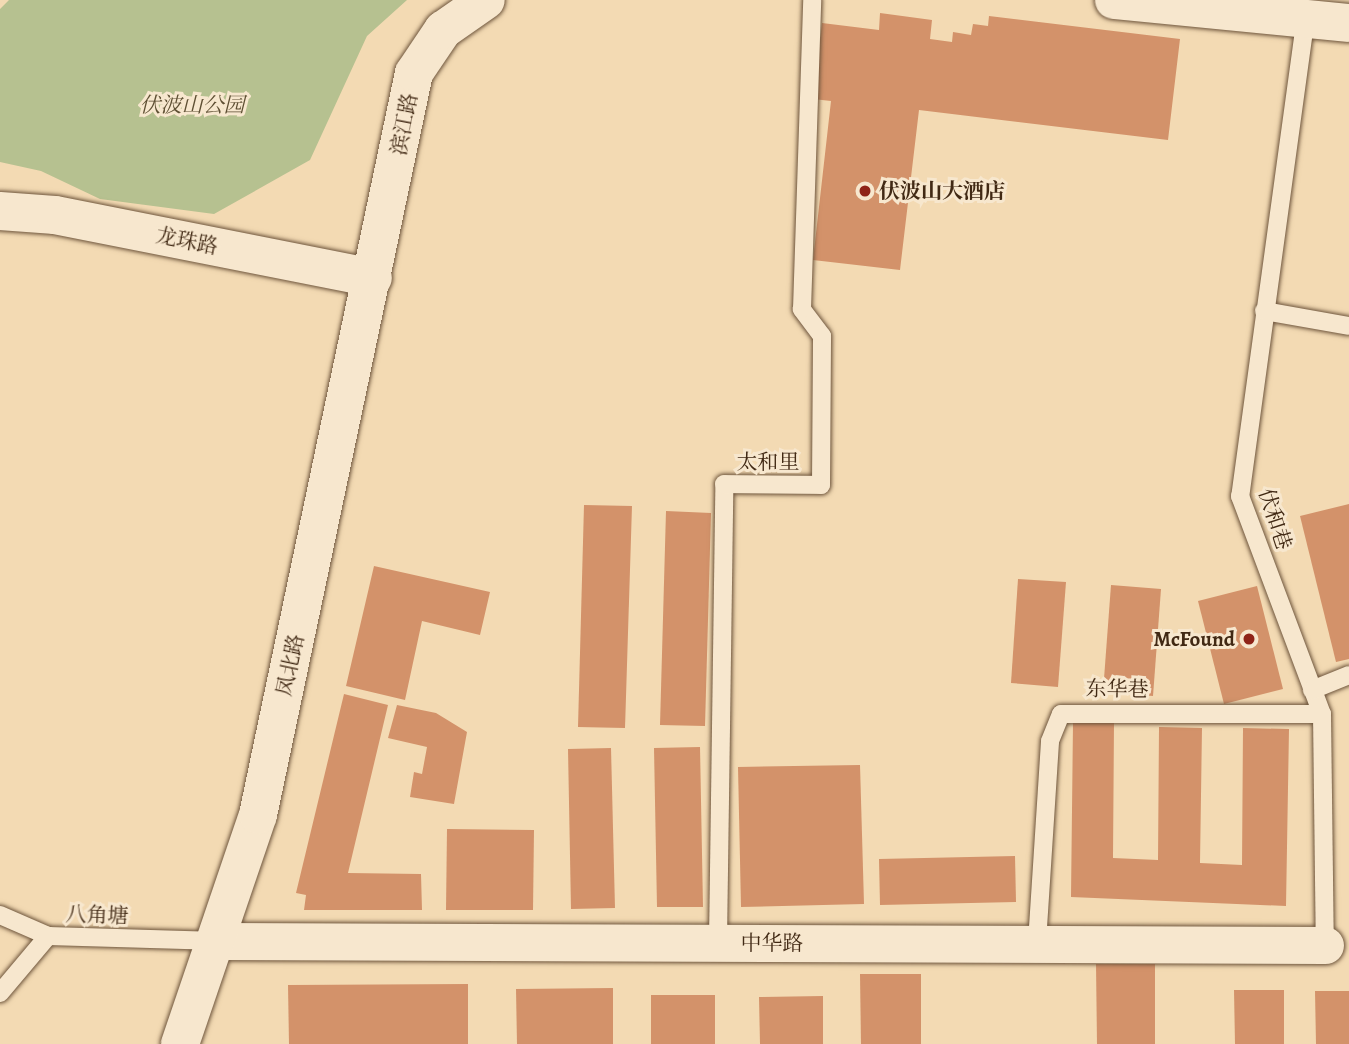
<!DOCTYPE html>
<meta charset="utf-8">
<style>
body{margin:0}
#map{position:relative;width:1349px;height:1044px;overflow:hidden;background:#f3dab3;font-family:Alegreya,"Noto Serif SC",serif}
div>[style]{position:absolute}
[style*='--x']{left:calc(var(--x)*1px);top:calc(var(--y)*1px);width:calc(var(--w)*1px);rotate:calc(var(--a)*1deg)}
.green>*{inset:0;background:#b6c190}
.building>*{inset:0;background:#d3926a}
.roads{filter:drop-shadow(0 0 2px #6e553c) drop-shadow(0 0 2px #6e553c)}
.service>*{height:18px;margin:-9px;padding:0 9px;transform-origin:9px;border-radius:9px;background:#f7e7ce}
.minor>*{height:37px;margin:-18.5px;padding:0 18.5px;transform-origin:18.5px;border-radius:18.5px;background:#f7e7ce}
.tertiary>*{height:38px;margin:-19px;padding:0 19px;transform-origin:19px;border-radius:19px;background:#f7e7ce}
.secondary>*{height:38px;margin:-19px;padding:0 19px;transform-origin:19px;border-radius:19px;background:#f7e7ce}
.dots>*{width:19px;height:19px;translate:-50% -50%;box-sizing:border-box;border:4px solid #f7e7ce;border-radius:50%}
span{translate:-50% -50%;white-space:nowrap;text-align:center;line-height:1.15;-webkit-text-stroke:6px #f7e7ce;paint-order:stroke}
.park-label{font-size:21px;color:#5e4f33;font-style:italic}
.street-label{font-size:21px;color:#412914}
.poi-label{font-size:21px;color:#412914;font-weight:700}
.left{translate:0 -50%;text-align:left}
.right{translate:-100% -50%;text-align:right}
</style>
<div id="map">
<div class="green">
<div style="clip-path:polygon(9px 0,407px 0,367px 36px,310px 160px,214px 214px,100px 199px,41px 171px,0 162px,0 9px)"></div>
</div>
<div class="building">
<div style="clip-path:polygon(880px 13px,932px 20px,930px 39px,952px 42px,953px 32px,971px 35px,973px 24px,988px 26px,989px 16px,1180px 39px,1168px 140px,919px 110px,900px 270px,813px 260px,831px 101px,813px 99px,822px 23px,879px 30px)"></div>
<div style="clip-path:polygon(1349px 504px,1349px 659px,1336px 662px,1300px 516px)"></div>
<div style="clip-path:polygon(584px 505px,632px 506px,625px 728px,578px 727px)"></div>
<div style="clip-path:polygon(666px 511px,711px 513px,705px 726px,660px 725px)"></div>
<div style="clip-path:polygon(374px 566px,490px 592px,480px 635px,422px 621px,405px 700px,346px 686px)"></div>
<div style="clip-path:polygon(1018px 579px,1066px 582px,1058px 687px,1011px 683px)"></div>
<div style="clip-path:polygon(1111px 585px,1161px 589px,1153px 696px,1103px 692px)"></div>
<div style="clip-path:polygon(1257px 586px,1283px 689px,1224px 704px,1198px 601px)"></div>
<div style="clip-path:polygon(344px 694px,388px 705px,348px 873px,421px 874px,422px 910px,304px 910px,306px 895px,296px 893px)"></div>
<div style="clip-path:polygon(397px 705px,436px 713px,467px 732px,454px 804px,410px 797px,414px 772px,422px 774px,427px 747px,388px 738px)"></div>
<div style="clip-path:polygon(1073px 723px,1114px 723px,1113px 858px,1158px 860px,1159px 727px,1202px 728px,1200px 863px,1242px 865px,1243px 728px,1289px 729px,1286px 906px,1071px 897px)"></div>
<div style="clip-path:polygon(700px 747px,703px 907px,657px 907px,654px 748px)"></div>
<div style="clip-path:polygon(611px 748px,615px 908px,571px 909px,568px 749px)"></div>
<div style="clip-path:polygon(860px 765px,864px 904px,741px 907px,738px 767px)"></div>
<div style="clip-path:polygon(447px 829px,534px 830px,533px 910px,446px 910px)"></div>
<div style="clip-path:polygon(1015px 856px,1016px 902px,880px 905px,879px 859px)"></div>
<div style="clip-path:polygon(1096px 964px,1155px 964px,1155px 1044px,1097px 1044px)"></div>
<div style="clip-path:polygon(860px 974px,921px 974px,921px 1044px,861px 1044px)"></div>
<div style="clip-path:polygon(468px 984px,468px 1044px,289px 1044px,288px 985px)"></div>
<div style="clip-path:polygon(613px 988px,613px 1044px,517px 1044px,516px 989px)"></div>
<div style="clip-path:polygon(1234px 990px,1284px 990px,1284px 1044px,1235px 1044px)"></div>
<div style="clip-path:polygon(1315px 991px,1349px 991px,1349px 1044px,1316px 1044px)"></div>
<div style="clip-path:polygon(651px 995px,715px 995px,715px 1044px,651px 1044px)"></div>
<div style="clip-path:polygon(823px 996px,823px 1044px,760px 1044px,759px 997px)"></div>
</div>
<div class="roads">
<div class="service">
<div style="--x:1306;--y:16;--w:485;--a:97.8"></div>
<div style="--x:1240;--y:496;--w:233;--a:69.4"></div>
<div style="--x:1322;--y:714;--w:231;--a:89.3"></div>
<div style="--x:1264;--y:311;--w:86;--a:10"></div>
<div style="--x:1312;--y:690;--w:40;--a:-22"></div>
<div style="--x:0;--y:915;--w:52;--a:23.6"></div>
<div style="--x:718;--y:942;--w:458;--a:-89.2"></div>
<div style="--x:724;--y:484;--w:97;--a:0.6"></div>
<div style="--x:821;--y:485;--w:149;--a:-89.6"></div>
<div style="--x:822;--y:336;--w:34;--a:-127"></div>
<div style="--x:802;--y:309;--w:309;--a:-88.1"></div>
<div style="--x:1037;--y:943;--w:202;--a:-86.3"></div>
<div style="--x:1050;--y:741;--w:29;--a:-68"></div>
<div style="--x:1061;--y:714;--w:261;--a:0"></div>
<div style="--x:0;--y:993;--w:75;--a:-49.9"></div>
<div style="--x:48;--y:936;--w:171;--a:1.7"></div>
</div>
<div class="minor">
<div style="--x:219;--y:941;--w:1106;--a:0.21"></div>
</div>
<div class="tertiary">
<div style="--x:0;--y:211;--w:55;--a:4.2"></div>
<div style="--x:55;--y:215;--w:324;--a:11.2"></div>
</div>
<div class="secondary">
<div style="--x:1114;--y:0;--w:236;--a:5.6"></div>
<div style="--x:180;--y:1044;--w:242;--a:-71.2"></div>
<div style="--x:258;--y:815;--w:758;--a:-78.13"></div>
<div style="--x:414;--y:73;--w:52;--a:-56"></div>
<div style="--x:443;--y:30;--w:52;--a:-34.9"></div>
</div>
</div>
<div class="dots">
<div style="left:865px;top:191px;background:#8f2418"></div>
<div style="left:1249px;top:639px;background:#8f2418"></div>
</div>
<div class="park-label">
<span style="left:192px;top:105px">伏波山公园</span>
</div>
<div class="street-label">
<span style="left:404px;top:124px;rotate:-79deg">滨江路</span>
<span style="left:187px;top:241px;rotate:11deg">龙珠路</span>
<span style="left:768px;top:462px">太和里</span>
<span style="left:1275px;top:519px;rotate:72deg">伏和巷</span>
<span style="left:290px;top:665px;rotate:-78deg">凤北路</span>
<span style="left:1117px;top:689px;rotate:1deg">东华巷</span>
<span style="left:97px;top:915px;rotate:2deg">八角塘</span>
<span style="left:772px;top:943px">中华路</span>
</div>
<div class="poi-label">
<span class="left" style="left:879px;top:191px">伏波山大酒店</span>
<span class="right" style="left:1235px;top:639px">McFound</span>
</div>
</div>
